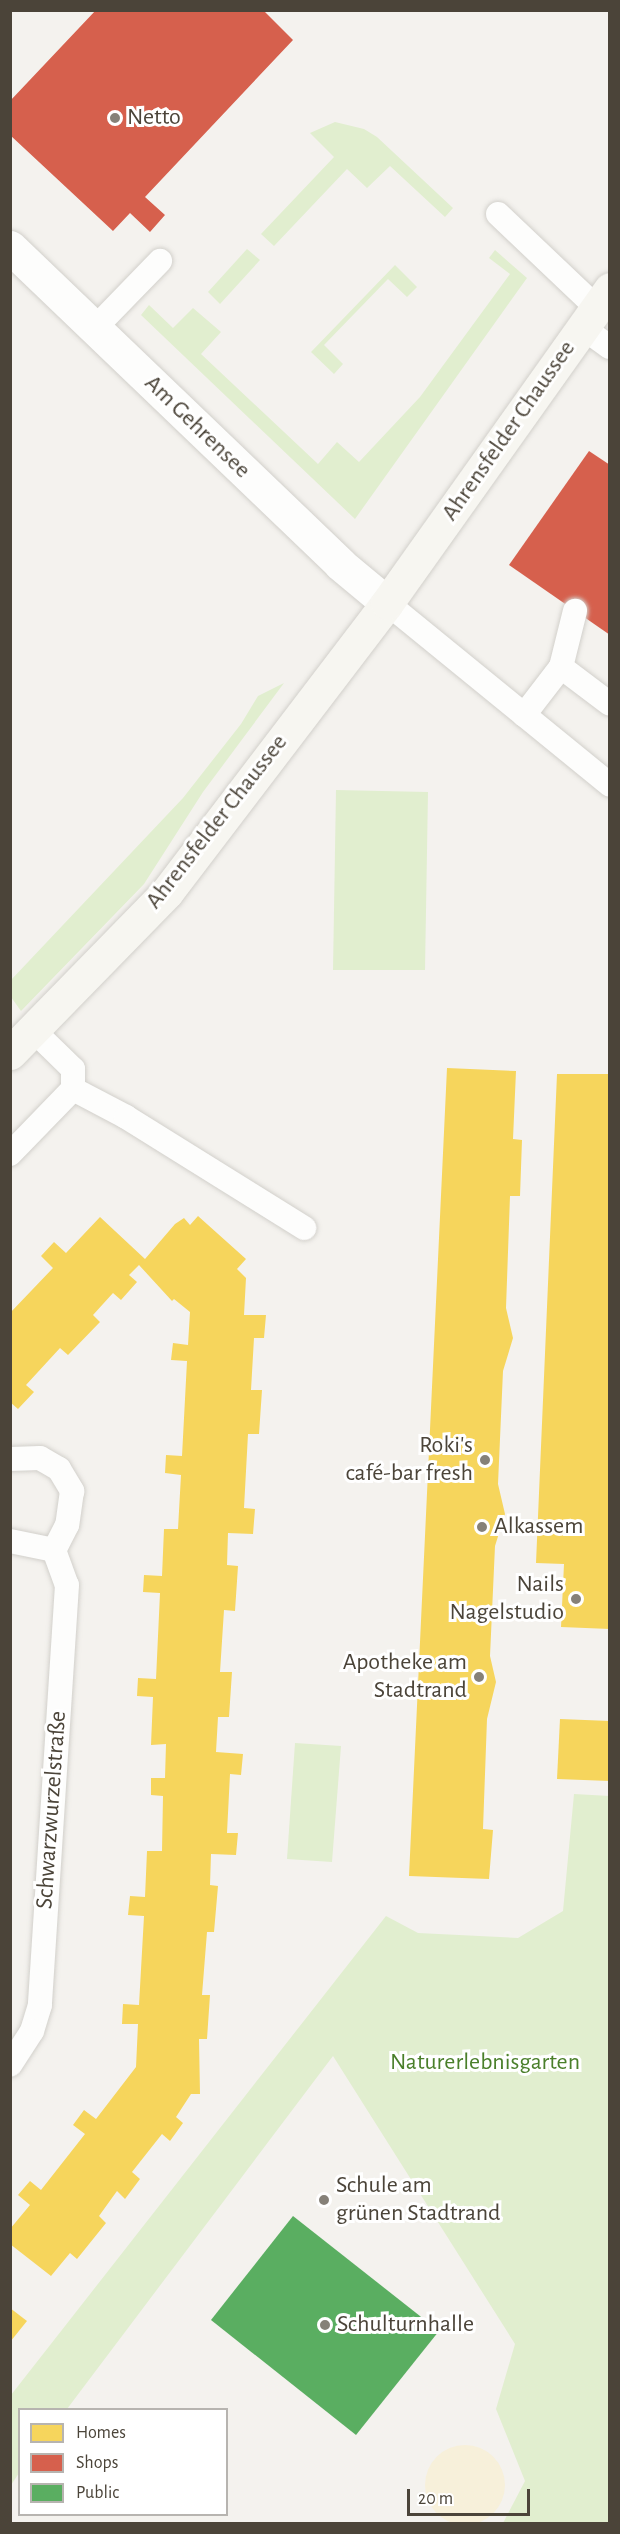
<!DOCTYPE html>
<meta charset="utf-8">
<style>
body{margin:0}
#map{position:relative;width:620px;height:2534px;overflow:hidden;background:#f4f2ee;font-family:"Alegreya Sans",sans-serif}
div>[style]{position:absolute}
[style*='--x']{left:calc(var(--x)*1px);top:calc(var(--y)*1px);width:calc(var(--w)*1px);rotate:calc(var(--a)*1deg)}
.green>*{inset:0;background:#e1eecf}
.sand>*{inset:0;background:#f7f0da}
.round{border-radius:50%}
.homes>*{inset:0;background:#f6d55c}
.shops>*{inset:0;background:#d6604d}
.public>*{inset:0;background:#5aae61}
.roads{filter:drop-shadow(0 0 2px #d2d0cb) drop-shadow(0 0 2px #d2d0cb)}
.lane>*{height:24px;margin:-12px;padding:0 12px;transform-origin:12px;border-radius:12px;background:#fdfdfc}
.street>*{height:33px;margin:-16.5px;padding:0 16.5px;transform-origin:16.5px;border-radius:16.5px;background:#fdfdfc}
.secondary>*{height:33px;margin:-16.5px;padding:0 16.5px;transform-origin:16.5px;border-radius:16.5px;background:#f7f6f1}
.dots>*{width:16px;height:16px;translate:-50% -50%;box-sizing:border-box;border:3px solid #fff;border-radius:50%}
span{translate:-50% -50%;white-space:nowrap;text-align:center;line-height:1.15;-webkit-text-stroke:6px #fff;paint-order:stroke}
.poi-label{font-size:24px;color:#4b4439}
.left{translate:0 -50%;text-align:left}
.right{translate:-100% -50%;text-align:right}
.street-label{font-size:24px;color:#4b4439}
.park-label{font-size:24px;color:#4a7f2a}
.frame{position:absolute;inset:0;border:12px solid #4b4439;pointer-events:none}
.legend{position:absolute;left:18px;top:2408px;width:210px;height:108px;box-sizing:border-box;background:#fff;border:2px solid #b7b4b0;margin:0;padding:8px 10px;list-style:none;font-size:18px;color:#4b4439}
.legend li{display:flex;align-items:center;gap:12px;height:30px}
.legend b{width:30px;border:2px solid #b7b4b0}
.scale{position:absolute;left:407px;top:2489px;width:123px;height:27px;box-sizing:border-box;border:3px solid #4b4439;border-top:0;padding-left:8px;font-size:18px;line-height:21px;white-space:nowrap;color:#4b4439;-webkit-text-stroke:4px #fff;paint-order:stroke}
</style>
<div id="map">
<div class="green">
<div style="clip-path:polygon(335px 122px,364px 129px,377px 137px,453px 208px,445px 217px,390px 166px,367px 188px,347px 169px,274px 246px,261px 234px,334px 157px,310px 133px)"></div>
<div style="clip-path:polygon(247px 249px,260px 260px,220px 304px,208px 292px)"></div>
<div style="clip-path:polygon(495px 250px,527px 278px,355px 519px,141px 315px,149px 305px,173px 328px,193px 308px,221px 332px,201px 354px,318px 464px,337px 442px,359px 462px,420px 397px,510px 274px,489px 258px)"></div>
<div style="clip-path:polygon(395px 265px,417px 287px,407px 297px,388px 279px,324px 345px,343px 364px,334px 374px,311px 352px)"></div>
<div style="clip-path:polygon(284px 683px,203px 792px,144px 884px,21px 1011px,11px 997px,11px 980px,183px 798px,241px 724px,258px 696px)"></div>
<div style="clip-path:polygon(336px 790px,428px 792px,425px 970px,333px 970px)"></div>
<div style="clip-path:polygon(295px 1743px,341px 1746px,332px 1862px,287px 1859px)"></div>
<div style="clip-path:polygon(574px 1794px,610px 1796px,609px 2523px,503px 2523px,525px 2481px,496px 2409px,515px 2344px,333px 2056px,67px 2409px,20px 2410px,19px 2473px,11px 2485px,11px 2395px,386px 1916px,418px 1933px,518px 1938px,563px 1911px)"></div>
</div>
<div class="sand">
<div class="round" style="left:425px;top:2445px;width:80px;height:80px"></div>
</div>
<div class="homes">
<div style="clip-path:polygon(447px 1068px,516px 1071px,513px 1139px,522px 1140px,520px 1196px,510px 1196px,506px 1308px,513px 1338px,503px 1371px,498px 1484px,505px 1514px,495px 1546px,490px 1656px,496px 1682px,487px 1719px,483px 1829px,493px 1830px,489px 1879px,409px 1876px)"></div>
<div style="clip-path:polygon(557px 1074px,610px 1074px,610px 1629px,561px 1627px,564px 1564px,536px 1563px)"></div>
<div style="clip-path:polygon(198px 1216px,246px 1259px,237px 1269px,246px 1278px,244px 1315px,266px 1315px,264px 1338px,254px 1338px,251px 1390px,262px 1390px,259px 1434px,248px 1434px,244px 1508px,255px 1509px,253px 1534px,228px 1533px,227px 1565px,238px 1566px,235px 1611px,224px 1610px,220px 1672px,232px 1672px,229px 1717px,218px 1717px,216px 1752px,243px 1754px,241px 1775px,230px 1774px,227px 1833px,238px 1833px,236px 1855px,211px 1854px,210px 1885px,218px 1886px,214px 1932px,207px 1932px,202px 1995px,210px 1995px,207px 2039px,199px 2039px,200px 2094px,191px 2094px,176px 2117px,183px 2123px,170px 2141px,162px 2134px,132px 2172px,140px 2179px,125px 2199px,117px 2191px,99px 2216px,106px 2223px,77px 2259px,70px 2253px,51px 2276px,10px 2244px,10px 2229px,30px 2205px,18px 2195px,30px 2181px,41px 2190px,85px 2134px,73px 2125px,84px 2110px,96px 2119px,136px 2067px,138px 2024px,122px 2024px,123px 2004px,139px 2005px,144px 1916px,128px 1915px,130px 1896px,145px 1897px,147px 1851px,162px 1851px,163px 1796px,151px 1795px,151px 1778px,165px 1778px,166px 1744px,151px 1745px,153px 1697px,137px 1696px,138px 1678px,156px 1679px,160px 1593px,143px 1592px,144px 1575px,162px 1576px,164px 1529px,178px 1529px,181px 1475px,165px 1473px,166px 1455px,182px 1456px,187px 1361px,171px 1360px,173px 1343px,188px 1345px,190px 1312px,174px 1299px,172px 1301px,139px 1265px,129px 1275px,137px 1282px,121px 1300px,113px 1293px,93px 1315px,100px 1322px,68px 1355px,60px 1348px,26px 1385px,34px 1392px,18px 1409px,10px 1402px,10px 1313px,53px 1268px,41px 1256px,54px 1242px,66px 1253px,100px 1217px,145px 1259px,175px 1224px,184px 1218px,190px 1225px)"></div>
<div style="clip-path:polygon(560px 1719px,610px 1721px,610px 1781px,557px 1779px)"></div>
<div style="clip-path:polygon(10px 2308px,27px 2321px,10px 2342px)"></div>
</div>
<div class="shops">
<div style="clip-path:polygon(96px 10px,263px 10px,293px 40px,145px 197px,165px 215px,150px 232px,130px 213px,113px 231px,10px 135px,10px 101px)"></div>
<div style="clip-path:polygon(589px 451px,610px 465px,610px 635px,509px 565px)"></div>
</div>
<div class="public">
<div style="clip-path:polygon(293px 2216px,439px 2331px,356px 2435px,211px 2320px)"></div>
</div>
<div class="roads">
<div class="lane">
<div style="--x:498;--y:214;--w:135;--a:43.5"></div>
<div style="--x:582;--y:327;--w:34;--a:36"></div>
<div style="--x:94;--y:329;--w:95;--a:-45.9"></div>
<div style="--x:387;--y:603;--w:288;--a:39.2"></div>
<div style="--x:561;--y:667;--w:61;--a:37.1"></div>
<div style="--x:524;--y:715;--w:61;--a:-52.4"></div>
<div style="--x:561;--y:667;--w:58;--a:-76"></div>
<div style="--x:33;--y:1030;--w:56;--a:44.3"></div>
<div style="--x:73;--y:1069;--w:20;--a:90"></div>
<div style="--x:73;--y:1089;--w:60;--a:27.8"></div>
<div style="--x:126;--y:1117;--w:210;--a:31.9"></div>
<div style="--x:10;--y:1154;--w:91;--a:-45.9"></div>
<div style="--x:10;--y:1459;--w:30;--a:-2"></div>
<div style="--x:40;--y:1458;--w:22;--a:30"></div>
<div style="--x:59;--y:1469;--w:26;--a:59"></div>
<div style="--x:72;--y:1491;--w:34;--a:98"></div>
<div style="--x:67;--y:1525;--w:28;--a:117"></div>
<div style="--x:54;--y:1550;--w:37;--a:70"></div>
<div style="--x:67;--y:1585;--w:421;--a:93.7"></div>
<div style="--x:40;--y:2005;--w:27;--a:107"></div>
<div style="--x:32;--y:2031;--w:40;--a:122.9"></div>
<div style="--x:10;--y:1541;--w:45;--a:11.6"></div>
</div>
<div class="street">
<div style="--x:10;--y:247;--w:458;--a:43.8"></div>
<div style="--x:340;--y:564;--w:61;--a:39.7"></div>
</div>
<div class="secondary">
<div style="--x:10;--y:1053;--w:225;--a:-45.7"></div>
<div style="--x:167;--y:892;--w:363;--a:-52.7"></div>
<div style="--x:387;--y:603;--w:385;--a:-54.6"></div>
</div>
</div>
<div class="dots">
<div style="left:115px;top:118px;background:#868178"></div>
<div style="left:485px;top:1460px;background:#868178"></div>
<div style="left:482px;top:1527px;background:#868178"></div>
<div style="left:576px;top:1599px;background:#868178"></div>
<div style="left:479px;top:1677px;background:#868178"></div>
<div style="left:324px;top:2200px;background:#868178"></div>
<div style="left:325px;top:2325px;background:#868178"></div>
</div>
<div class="poi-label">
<span class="left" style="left:127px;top:118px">Netto</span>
<span class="right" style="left:473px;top:1460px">Roki's<br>café-bar fresh</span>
<span class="left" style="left:494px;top:1527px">Alkassem</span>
<span class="right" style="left:564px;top:1599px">Nails<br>Nagelstudio</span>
<span class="right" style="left:467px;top:1677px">Apotheke am<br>Stadtrand</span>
<span class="left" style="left:336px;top:2200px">Schule am<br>grünen Stadtrand</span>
<span class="left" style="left:337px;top:2325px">Schulturnhalle</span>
</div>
<div class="street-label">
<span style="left:197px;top:427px;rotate:44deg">Am Gehrensee</span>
<span style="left:509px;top:431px;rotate:-55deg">Ahrensfelder Chaussee</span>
<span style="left:217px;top:822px;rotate:-52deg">Ahrensfelder Chaussee</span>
<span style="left:52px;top:1810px;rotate:-86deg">Schwarzwurzelstraße</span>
</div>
<div class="park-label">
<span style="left:485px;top:2063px">Naturerlebnisgarten</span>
</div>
<div class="frame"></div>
<ul class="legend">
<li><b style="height:16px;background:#f6d55c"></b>Homes</li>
<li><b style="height:16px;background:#d6604d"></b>Shops</li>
<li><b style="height:16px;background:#5aae61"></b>Public</li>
</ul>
<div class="scale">20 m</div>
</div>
